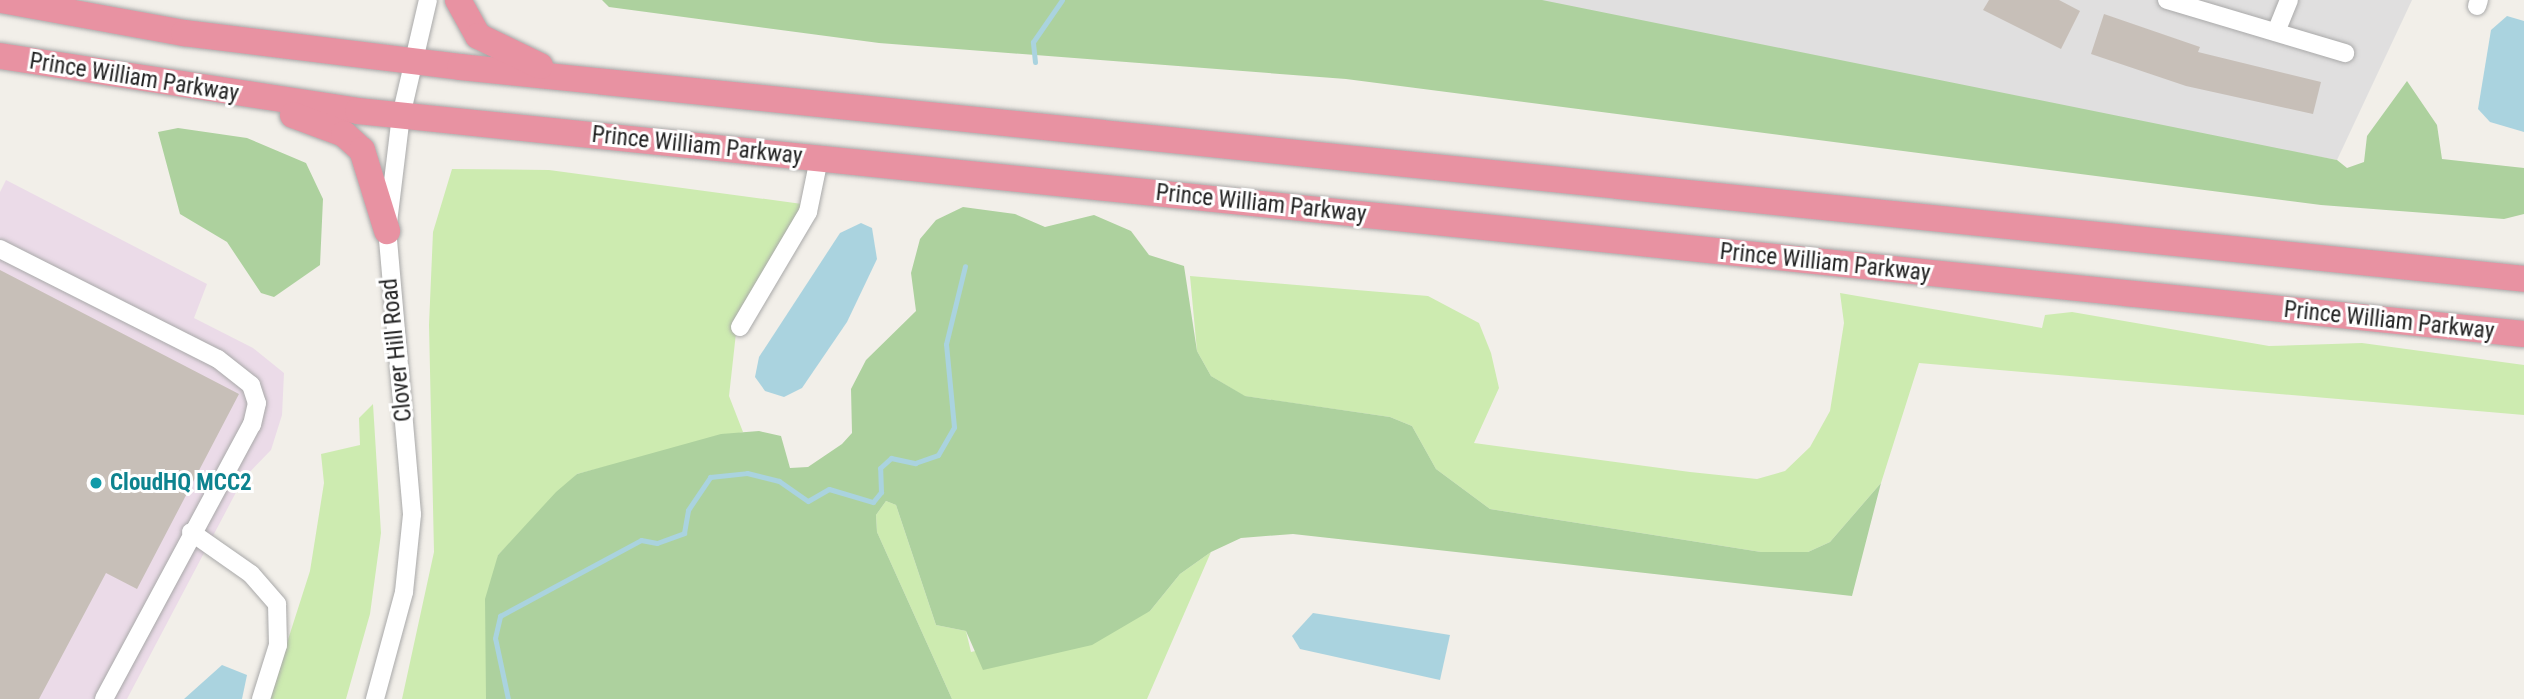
<!DOCTYPE html>
<style>
body{margin:0}
#map{position:relative;width:2524px;height:699px;overflow:hidden;background:#f2efe9;font-family:"Roboto Condensed",sans-serif}
div>[style]{position:absolute}
[style*='--x']{left:calc(var(--x)*1px);top:calc(var(--y)*1px);width:calc(var(--w)*1px);rotate:calc(var(--a)*1deg)}
.residential>*{inset:0;background:#e0dfdf}
.industrial>*{inset:0;background:#ebdbe8}
.grass>*{inset:0;background:#cdebb0}
.forest>*{inset:0;background:#add19e}
.water>*{inset:0;background:#aad3df}
.stream>*{height:5px;margin:-2.5px;padding:0 2.5px;transform-origin:2.5px;border-radius:2.5px;background:#aad3df}
.building>*{inset:0;background:#c7bfb8}
.roads{filter:drop-shadow(0 0 2px #a9a9a9) drop-shadow(0 0 2px #a9a9a9)}
.minor>*{height:18px;margin:-9px;padding:0 9px;transform-origin:9px;border-radius:9px;background:#fff}
.highway>*{height:26px;margin:-13px;padding:0 13px;transform-origin:13px;border-radius:13px;background:#e892a2}
.dots>*{width:19px;height:19px;translate:-50% -50%;box-sizing:border-box;border:4px solid #fff;border-radius:50%}
span{translate:-50% -50%;white-space:nowrap;text-align:center;line-height:1.15;-webkit-text-stroke:6px #fff;paint-order:stroke}
.street-label{font-size:23px;color:#222}
.culture-label{font-size:23px;color:#0d838f;font-weight:700}
.left{translate:0 -50%;text-align:left}
</style>
<div id="map">
<div class="residential">
<div style="clip-path:polygon(1536px 0,2412px 0,2337px 160px,1621px 27px)"></div>
</div>
<div class="industrial">
<div style="clip-path:polygon(6px 180px,207px 284px,194px 318px,253px 348px,284px 373px,282px 415px,271px 450px,243px 479px,127px 699px,0 699px,0 192px)"></div>
</div>
<div class="grass">
<div style="clip-path:polygon(452px 169px,549px 170px,802px 204px,737px 324px,729px 396px,743px 432px,577px 474px,498px 555px,486px 699px,402px 699px,434px 552px,429px 325px,433px 232px)"></div>
<div style="clip-path:polygon(1190px 276px,1428px 296px,1479px 323px,1491px 353px,1499px 388px,1474px 443px,1690px 472px,1757px 479px,1785px 471px,1810px 447px,1830px 411px,1844px 323px,1840px 293px,2042px 328px,2045px 315px,2072px 312px,2269px 346px,2362px 343px,2524px 365px,2524px 415px,1919px 363px,1881px 483px,1830px 542px,1808px 552px,1761px 552px,1490px 509px,1436px 469px,1412px 426px,1390px 417px,1244px 396px,1211px 376px,1197px 351px)"></div>
<div style="clip-path:polygon(373px 404px,381px 533px,370px 614px,346px 699px,269px 699px,310px 571px,324px 483px,321px 454px,360px 445px,359px 418px)"></div>
<div style="clip-path:polygon(886px 501px,896px 505px,936px 625px,966px 631px,971px 652px,1150px 611px,1180px 574px,1211px 552px,1147px 699px,952px 699px,877px 532px,876px 515px)"></div>
</div>
<div class="forest">
<div style="clip-path:polygon(602px 0,1542px 0,2337px 160px,2347px 168px,2364px 162px,2367px 136px,2407px 81px,2437px 125px,2442px 159px,2524px 168px,2524px 214px,2504px 219px,2321px 205px,1346px 79px,879px 43px,609px 7px)"></div>
<div style="clip-path:polygon(178px 128px,247px 138px,306px 163px,323px 199px,320px 265px,274px 297px,261px 293px,227px 242px,180px 214px,158px 132px)"></div>
<div style="clip-path:polygon(963px 207px,1015px 214px,1045px 227px,1094px 215px,1131px 231px,1149px 255px,1184px 266px,1197px 351px,1211px 376px,1245px 396px,1390px 417px,1412px 426px,1436px 469px,1490px 509px,1761px 552px,1808px 552px,1830px 542px,1881px 483px,1852px 596px,1293px 534px,1241px 538px,1211px 552px,1180px 574px,1150px 611px,1092px 645px,983px 670px,966px 631px,936px 625px,896px 505px,886px 501px,876px 515px,877px 532px,952px 699px,486px 699px,485px 599px,498px 555px,556px 492px,577px 474px,721px 434px,759px 431px,781px 436px,790px 468px,808px 467px,842px 444px,852px 433px,851px 389px,866px 360px,916px 311px,911px 273px,920px 239px,936px 220px)"></div>
</div>
<div class="water">
<div style="clip-path:polygon(2507px 16px,2524px 21px,2524px 132px,2490px 122px,2478px 109px,2491px 30px)"></div>
<div style="clip-path:polygon(861px 223px,872px 228px,877px 259px,847px 322px,802px 388px,784px 397px,765px 391px,755px 377px,759px 357px,840px 233px)"></div>
<div style="clip-path:polygon(1313px 613px,1450px 635px,1440px 680px,1300px 649px,1292px 636px)"></div>
<div style="clip-path:polygon(222px 665px,247px 675px,242px 699px,184px 699px)"></div>
</div>
<div class="stream">
<div style="--x:1035;--y:62;--w:20;--a:-96"></div>
<div style="--x:1033;--y:42;--w:51;--a:-55.4"></div>
<div style="--x:508;--y:699;--w:62;--a:-102"></div>
<div style="--x:495;--y:638;--w:23;--a:-77"></div>
<div style="--x:500;--y:616;--w:160;--a:-28.3"></div>
<div style="--x:641;--y:540;--w:16;--a:11"></div>
<div style="--x:657;--y:543;--w:29;--a:-20"></div>
<div style="--x:684;--y:533;--w:23;--a:-80"></div>
<div style="--x:688;--y:510;--w:40;--a:-56"></div>
<div style="--x:710;--y:477;--w:37;--a:-6"></div>
<div style="--x:747;--y:473;--w:33;--a:14"></div>
<div style="--x:779;--y:481;--w:35;--a:35"></div>
<div style="--x:808;--y:501;--w:24;--a:-30"></div>
<div style="--x:829;--y:489;--w:46;--a:16.5"></div>
<div style="--x:873;--y:502;--w:13;--a:-51"></div>
<div style="--x:881;--y:492;--w:24;--a:-92"></div>
<div style="--x:880;--y:468;--w:15;--a:-42"></div>
<div style="--x:891;--y:458;--w:25;--a:12"></div>
<div style="--x:915;--y:463;--w:24;--a:-19"></div>
<div style="--x:938;--y:455;--w:32;--a:-60"></div>
<div style="--x:954;--y:427;--w:83;--a:-95.5"></div>
<div style="--x:946;--y:344;--w:80;--a:-76.3"></div>
</div>
<div class="building">
<div style="clip-path:polygon(1989px 0,2059px 0,2080px 11px,2061px 49px,1983px 10px)"></div>
<div style="clip-path:polygon(2104px 14px,2200px 47px,2198px 52px,2321px 82px,2313px 114px,2186px 86px,2091px 54px)"></div>
<div style="clip-path:polygon(0 270px,239px 394px,137px 589px,106px 573px,39px 699px,0 699px)"></div>
</div>
<div class="roads">
<div class="minor">
<div style="--x:2167;--y:0;--w:186;--a:16.6"></div>
<div style="--x:2477;--y:6;--w:6;--a:-72"></div>
<div style="--x:2276;--y:32;--w:35;--a:-68"></div>
<div style="--x:0;--y:249;--w:244;--a:26.8"></div>
<div style="--x:218;--y:359;--w:42;--a:38.2"></div>
<div style="--x:251;--y:385;--w:19;--a:72"></div>
<div style="--x:257;--y:403;--w:22;--a:103"></div>
<div style="--x:252;--y:424;--w:312;--a:118.3"></div>
<div style="--x:740;--y:327;--w:134;--a:-59.4"></div>
<div style="--x:808;--y:212;--w:54;--a:-78.3"></div>
<div style="--x:191;--y:532;--w:73;--a:35"></div>
<div style="--x:251;--y:574;--w:40;--a:49"></div>
<div style="--x:277;--y:604;--w:41;--a:88.6"></div>
<div style="--x:278;--y:645;--w:57;--a:107.5"></div>
<div style="--x:375;--y:699;--w:111;--a:-74.8"></div>
<div style="--x:404;--y:592;--w:78;--a:-84.1"></div>
<div style="--x:412;--y:514;--w:284;--a:-95"></div>
<div style="--x:387;--y:231;--w:116;--a:-83.1"></div>
<div style="--x:401;--y:116;--w:119;--a:-76.9"></div>
</div>
<div class="highway">
<div style="--x:2;--y:0;--w:185;--a:10.3"></div>
<div style="--x:184;--y:33;--w:278;--a:7"></div>
<div style="--x:460;--y:67;--w:2075;--a:5.86"></div>
<div style="--x:458;--y:0;--w:41;--a:60.9"></div>
<div style="--x:478;--y:36;--w:69;--a:25.8"></div>
<div style="--x:0;--y:56;--w:362;--a:8.7"></div>
<div style="--x:358;--y:111;--w:2177;--a:5.88"></div>
<div style="--x:293;--y:115;--w:54;--a:20.4"></div>
<div style="--x:344;--y:134;--w:24;--a:42"></div>
<div style="--x:362;--y:150;--w:85;--a:72.8"></div>
</div>
</div>
<div class="dots">
<div style="left:96px;top:483px;background:#0f9aa8"></div>
</div>
<div class="street-label">
<span style="left:134px;top:78px;rotate:9deg">Prince William Parkway</span>
<span style="left:697px;top:146px;rotate:6deg">Prince William Parkway</span>
<span style="left:1261px;top:204px;rotate:6deg">Prince William Parkway</span>
<span style="left:1825px;top:263px;rotate:6deg">Prince William Parkway</span>
<span style="left:2389px;top:321px;rotate:6deg">Prince William Parkway</span>
<span style="left:397px;top:350px;rotate:-96deg">Clover Hill Road</span>
</div>
<div class="culture-label">
<span class="left" style="left:110px;top:483px">CloudHQ MCC2</span>
</div>
</div>
